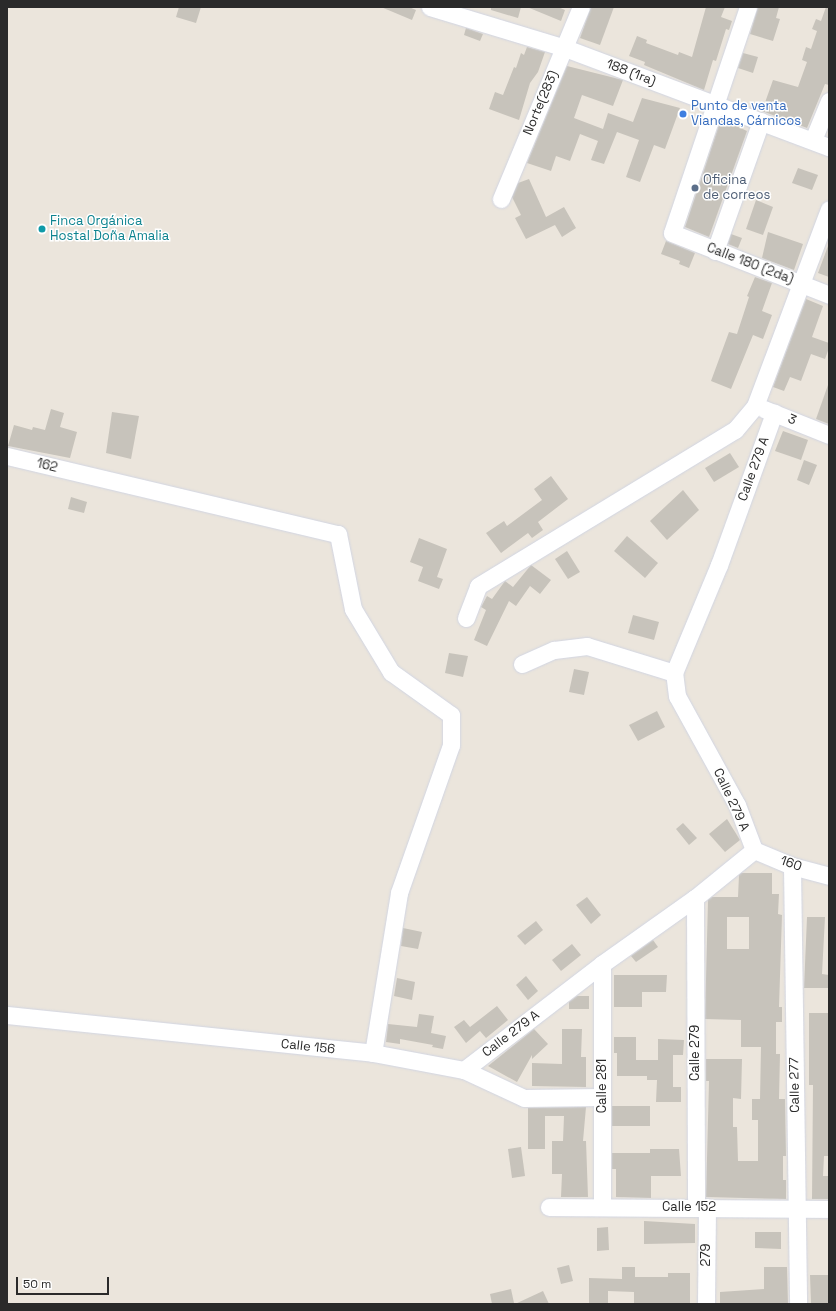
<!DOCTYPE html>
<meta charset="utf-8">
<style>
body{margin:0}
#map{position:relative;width:836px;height:1311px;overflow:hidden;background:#ebe5dc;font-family:"Space Grotesk",sans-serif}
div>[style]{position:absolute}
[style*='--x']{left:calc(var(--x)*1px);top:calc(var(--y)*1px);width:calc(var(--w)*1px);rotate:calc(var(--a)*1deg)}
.building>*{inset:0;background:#c7c3bb}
.roads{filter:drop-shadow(0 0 1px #d1d5e2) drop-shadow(0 0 1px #d1d5e2)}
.minor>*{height:17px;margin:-8.5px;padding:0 8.5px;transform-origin:8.5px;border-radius:8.5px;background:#fff}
.dots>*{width:11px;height:11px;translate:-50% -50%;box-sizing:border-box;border:2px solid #fff;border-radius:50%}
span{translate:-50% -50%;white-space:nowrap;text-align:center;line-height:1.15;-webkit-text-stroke:3px #fff;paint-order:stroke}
.street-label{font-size:13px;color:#2a2a2a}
.shop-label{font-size:13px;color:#366cbe}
.left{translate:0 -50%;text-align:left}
.service-label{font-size:13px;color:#4e5e75}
.culture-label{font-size:13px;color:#0d838f}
.frame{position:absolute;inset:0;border:8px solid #2a2a2a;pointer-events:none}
.scale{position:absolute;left:16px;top:1277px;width:93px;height:18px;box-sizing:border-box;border:2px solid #2a2a2a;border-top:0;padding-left:5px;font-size:12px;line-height:14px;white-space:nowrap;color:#2a2a2a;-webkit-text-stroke:3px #fff;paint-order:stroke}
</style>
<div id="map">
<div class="building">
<div style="clip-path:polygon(179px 7px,201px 7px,196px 23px,176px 17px)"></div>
<div style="clip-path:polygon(381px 7px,409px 7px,416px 10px,412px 20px)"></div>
<div style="clip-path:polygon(491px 7px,521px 7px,518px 18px,491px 10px)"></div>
<div style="clip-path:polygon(527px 7px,558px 7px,565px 10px,561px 21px)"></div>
<div style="clip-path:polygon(591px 7px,614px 7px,600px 45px,580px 38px)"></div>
<div style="clip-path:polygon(706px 7px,725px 7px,721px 17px,732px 21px,729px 30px,726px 29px,716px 61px,713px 60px,704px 90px,644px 65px,645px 62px,629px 56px,637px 36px,647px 40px,646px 43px,678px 55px,679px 52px,692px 57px)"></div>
<div style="clip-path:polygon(758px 7px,779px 7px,776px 18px,780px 19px,773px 41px,750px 34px)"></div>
<div style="clip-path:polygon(826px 7px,829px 7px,829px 85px,825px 84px,807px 128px,762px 111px,773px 80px,798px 87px,807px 62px,802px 60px,806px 47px,811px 49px,817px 31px,812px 29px,816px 19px,821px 21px)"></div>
<div style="clip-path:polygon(466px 28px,483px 34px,480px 41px,464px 35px)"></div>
<div style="clip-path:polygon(527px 47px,545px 52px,538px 72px,530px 83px,519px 120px,489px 109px,495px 92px,503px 95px,514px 67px,516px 68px,521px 53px,524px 55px)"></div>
<div style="clip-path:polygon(743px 53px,758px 57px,753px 73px,738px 68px)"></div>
<div style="clip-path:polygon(567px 66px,623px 80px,613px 106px,582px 95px,574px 118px,603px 129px,608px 113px,633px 122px,642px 98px,680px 108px,665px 149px,654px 145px,640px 182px,626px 177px,639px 140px,617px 132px,604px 164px,591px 160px,598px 141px,580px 134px,570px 161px,556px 156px,551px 171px,527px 163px)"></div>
<div style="clip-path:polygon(721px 119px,747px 131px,709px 237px,685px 227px)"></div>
<div style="clip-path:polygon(798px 168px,818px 175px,812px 190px,792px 183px)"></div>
<div style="clip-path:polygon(529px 179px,546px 217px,564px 207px,576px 228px,562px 237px,555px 225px,526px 239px,515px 218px,521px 215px,512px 197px,518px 183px)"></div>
<div style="clip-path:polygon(756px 200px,773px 207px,763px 235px,746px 229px)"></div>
<div style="clip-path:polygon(768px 232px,803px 244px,794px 270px,762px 258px)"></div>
<div style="clip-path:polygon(731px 234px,742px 238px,738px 248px,728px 244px)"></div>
<div style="clip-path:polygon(666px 241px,695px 253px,689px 268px,679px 264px,680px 261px,661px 254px)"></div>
<div style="clip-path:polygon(828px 246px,829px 247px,829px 277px,818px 273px)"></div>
<div style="clip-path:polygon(755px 277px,772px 283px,762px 311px,772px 315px,763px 339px,753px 335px,731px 389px,711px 381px,729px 332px,737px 334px,749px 297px,747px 296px)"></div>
<div style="clip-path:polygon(806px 299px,823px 306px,812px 337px,829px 343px,829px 348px,825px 359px,811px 354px,801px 381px,790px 377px,784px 391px,773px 387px)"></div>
<div style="clip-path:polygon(828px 385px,829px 385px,829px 424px,816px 419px)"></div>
<div style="clip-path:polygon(51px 409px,64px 413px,60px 427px,77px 432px,70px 458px,8px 446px,14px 425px,32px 430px,33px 427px,45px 430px)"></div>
<div style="clip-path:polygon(112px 412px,139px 416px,131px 459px,106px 453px)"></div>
<div style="clip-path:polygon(783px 431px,808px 440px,801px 460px,775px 451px)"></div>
<div style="clip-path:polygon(730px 453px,739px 467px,714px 482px,705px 468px)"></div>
<div style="clip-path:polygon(804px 460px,817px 465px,809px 485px,797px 480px)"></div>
<div style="clip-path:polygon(551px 476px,568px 499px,538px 522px,543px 530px,532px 538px,528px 533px,501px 553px,486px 533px,504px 521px,507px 526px,542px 500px,534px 489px)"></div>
<div style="clip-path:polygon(683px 490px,699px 510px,667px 540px,650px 521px)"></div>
<div style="clip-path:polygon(71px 497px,87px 502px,84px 513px,68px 509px)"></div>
<div style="clip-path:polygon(627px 536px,658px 563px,645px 578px,614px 551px)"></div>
<div style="clip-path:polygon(419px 538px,447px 549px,437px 577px,443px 579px,439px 589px,418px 581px,423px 567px,410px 562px)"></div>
<div style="clip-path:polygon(567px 551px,580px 572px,568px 579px,555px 559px)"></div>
<div style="clip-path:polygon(531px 565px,551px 580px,540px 594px,530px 586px,516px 606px,509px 601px,487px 646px,474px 640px,486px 610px,481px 607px,487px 596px,492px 599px,505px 581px,513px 587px)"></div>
<div style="clip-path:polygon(633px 615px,659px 622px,654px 640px,628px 633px)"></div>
<div style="clip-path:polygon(449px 653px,468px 656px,463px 677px,445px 673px)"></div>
<div style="clip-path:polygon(574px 669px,589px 672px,584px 695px,569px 692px)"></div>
<div style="clip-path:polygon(657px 711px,665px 727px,638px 741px,629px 725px)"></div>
<div style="clip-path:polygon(727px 819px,740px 840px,725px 852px,709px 834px)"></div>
<div style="clip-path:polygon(683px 823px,697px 838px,689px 845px,676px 829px)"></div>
<div style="clip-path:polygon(evenodd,741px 873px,772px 873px,772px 894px,779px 894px,778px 914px,782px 915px,779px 1007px,782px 1007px,782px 1022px,776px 1022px,776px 1054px,780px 1054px,779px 1099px,785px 1099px,786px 1156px,783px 1156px,783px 1180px,786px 1180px,786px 1199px,706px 1197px,709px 1081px,706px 1081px,706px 1059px,742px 1059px,741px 1099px,733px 1098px,733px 1127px,737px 1127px,738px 1161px,758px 1161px,758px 1120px,752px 1120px,752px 1099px,760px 1099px,761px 1047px,741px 1047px,741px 1020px,705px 1019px,708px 900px,712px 897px,738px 897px,739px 875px,741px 873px,727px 917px,749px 917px,749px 949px,727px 949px,727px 917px)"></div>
<div style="clip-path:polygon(587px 897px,601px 915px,591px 924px,576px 905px)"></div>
<div style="clip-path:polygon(807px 917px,825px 917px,822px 974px,829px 975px,829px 988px,804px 988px)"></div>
<div style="clip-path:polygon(536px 921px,543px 930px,525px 945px,517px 936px)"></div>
<div style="clip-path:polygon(403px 928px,422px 932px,418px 949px,401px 946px)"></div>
<div style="clip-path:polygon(653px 940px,658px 947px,636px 962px,631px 956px)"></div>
<div style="clip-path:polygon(572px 944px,581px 955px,561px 971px,552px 960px)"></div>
<div style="clip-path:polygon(614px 975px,667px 975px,666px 992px,642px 992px,642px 1007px,614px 1007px)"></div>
<div style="clip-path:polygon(526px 976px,538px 991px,528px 1000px,516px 985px)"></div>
<div style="clip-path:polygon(397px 978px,415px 982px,412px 1000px,394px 996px)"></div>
<div style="clip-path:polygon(577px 996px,589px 996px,589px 1009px,569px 1009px,569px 1002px)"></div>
<div style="clip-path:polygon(497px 1006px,508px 1020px,486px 1038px,480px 1031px,466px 1043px,454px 1027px,464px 1020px,470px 1027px)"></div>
<div style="clip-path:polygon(809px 1013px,828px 1013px,829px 1156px,824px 1156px,823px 1176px,829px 1176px,829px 1199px,812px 1199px,813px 1085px,809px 1085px)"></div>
<div style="clip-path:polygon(419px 1014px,434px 1016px,431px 1033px,446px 1036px,443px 1049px,432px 1047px,433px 1045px,400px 1039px,400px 1044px,386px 1042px,388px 1024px,417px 1027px)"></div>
<div style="clip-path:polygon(534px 1029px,548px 1044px,532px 1059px,532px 1055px,517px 1082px,488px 1066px)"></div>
<div style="clip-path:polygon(562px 1029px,582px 1029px,581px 1057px,586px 1057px,586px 1087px,532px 1086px,532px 1063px,562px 1064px)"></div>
<div style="clip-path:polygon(614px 1037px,636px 1037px,636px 1060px,658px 1060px,658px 1039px,684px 1040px,683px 1055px,673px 1055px,673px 1087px,681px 1087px,681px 1102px,656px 1102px,657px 1080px,647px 1080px,647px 1076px,617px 1076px,617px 1053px,614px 1053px)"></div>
<div style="clip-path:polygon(612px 1106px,650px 1106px,650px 1126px,612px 1126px)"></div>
<div style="clip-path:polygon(586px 1107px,583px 1141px,586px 1141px,588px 1197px,561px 1197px,562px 1174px,552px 1174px,552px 1141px,563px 1141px,564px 1116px,545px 1116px,545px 1149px,528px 1149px,528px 1108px)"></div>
<div style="clip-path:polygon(521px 1147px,525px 1176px,512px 1178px,508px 1149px)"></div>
<div style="clip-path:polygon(650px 1149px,679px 1149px,681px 1176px,651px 1176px,651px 1198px,616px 1197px,616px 1169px,612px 1169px,612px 1153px,650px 1153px)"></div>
<div style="clip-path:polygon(644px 1221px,695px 1224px,695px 1243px,644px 1244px)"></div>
<div style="clip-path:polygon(608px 1227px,609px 1250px,597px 1251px,597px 1228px)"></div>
<div style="clip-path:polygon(755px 1232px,781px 1232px,781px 1249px,755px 1248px)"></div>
<div style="clip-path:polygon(569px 1265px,573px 1281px,561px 1284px,557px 1268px)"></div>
<div style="clip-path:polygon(622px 1267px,635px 1267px,635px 1277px,668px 1277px,668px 1273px,690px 1273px,690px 1304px,634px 1304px,634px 1292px,608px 1291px,608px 1304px,589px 1304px,589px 1278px,622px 1279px)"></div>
<div style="clip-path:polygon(764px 1267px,787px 1267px,788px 1304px,720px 1304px,720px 1292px,764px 1289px)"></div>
<div style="clip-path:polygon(810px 1275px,829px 1275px,829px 1304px,811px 1304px)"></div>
<div style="clip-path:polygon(511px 1289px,514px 1303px,492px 1304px,490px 1294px)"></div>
<div style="clip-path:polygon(543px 1291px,549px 1304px,515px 1304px)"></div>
</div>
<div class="roads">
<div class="minor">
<div style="--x:430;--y:7;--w:141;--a:16.9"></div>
<div style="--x:565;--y:48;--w:282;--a:20.6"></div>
<div style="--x:748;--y:7;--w:238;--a:108.6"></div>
<div style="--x:672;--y:233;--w:169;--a:21.5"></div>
<div style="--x:813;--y:140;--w:42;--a:-67.7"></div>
<div style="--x:501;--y:199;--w:208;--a:-67.4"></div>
<div style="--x:715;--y:251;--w:138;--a:-70.5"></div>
<div style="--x:764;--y:409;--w:70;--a:21.8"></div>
<div style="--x:7;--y:456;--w:340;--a:13.3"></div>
<div style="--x:338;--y:534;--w:76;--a:78.7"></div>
<div style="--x:353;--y:609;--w:74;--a:58.9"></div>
<div style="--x:391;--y:672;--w:74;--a:35.6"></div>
<div style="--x:451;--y:715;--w:30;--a:90"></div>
<div style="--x:451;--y:745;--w:157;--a:109.4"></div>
<div style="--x:399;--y:893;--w:162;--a:99.2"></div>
<div style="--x:466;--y:618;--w:34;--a:-69"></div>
<div style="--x:478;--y:586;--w:301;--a:-31.3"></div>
<div style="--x:735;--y:430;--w:31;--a:-50"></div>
<div style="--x:755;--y:406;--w:210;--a:-69.4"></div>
<div style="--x:522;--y:664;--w:35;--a:-24"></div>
<div style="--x:554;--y:650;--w:33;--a:-7"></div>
<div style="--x:587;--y:646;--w:91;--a:17.2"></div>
<div style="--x:754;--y:850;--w:41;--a:22.8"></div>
<div style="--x:792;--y:866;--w:38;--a:15"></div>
<div style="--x:792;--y:866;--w:438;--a:89.2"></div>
<div style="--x:695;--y:898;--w:309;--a:89.8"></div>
<div style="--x:602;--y:964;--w:243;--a:90"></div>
<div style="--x:7;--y:1015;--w:368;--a:5.9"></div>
<div style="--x:373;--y:1053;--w:93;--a:10.6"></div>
<div style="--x:464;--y:1070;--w:66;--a:25"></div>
<div style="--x:524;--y:1098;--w:78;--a:-0.7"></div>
<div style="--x:464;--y:1070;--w:174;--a:-37.5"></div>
<div style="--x:602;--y:964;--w:114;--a:-35.4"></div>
<div style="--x:695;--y:898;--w:76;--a:-39.1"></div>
<div style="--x:754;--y:850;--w:48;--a:-110.7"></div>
<div style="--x:737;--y:805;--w:124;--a:-118.8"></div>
<div style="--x:677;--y:696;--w:23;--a:-97"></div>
<div style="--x:674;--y:673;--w:117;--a:-67.4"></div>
<div style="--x:719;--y:565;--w:162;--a:-70.1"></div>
<div style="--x:549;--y:1207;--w:280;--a:0.4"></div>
<div style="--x:706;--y:1304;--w:97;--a:-89.4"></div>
</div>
</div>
<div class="dots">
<div style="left:683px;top:114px;background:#3f7fe0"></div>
<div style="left:695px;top:188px;background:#5c6f8a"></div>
<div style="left:42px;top:229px;background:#0f9aa8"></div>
</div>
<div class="street-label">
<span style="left:631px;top:73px;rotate:21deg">188 (1ra)</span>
<span style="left:541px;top:103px;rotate:-67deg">Norte(283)</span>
<span style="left:750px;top:264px;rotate:21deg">Calle 180 (2da)</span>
<span style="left:792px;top:420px;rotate:22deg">3</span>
<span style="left:47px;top:466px;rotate:14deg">162</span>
<span style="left:754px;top:469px;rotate:-70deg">Calle 279 A</span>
<span style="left:731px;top:800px;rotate:65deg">Calle 279 A</span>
<span style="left:791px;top:864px;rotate:19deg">160</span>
<span style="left:511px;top:1034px;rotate:-37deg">Calle 279 A</span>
<span style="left:308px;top:1047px;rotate:6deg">Calle 156</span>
<span style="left:695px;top:1053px;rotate:-90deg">Calle 279</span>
<span style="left:795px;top:1085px;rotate:-91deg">Calle 277</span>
<span style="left:602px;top:1086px;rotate:-90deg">Calle 281</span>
<span style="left:689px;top:1207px">Calle 152</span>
<span style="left:706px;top:1255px;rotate:-90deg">279</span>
</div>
<div class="shop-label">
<span class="left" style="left:691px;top:114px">Punto de venta<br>Viandas, Cárnicos</span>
</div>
<div class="service-label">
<span class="left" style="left:703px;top:188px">Oficina<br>de correos</span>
</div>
<div class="culture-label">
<span class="left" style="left:50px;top:229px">Finca Orgánica<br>Hostal Doña Amalia</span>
</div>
<div class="frame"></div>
<div class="scale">50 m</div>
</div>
